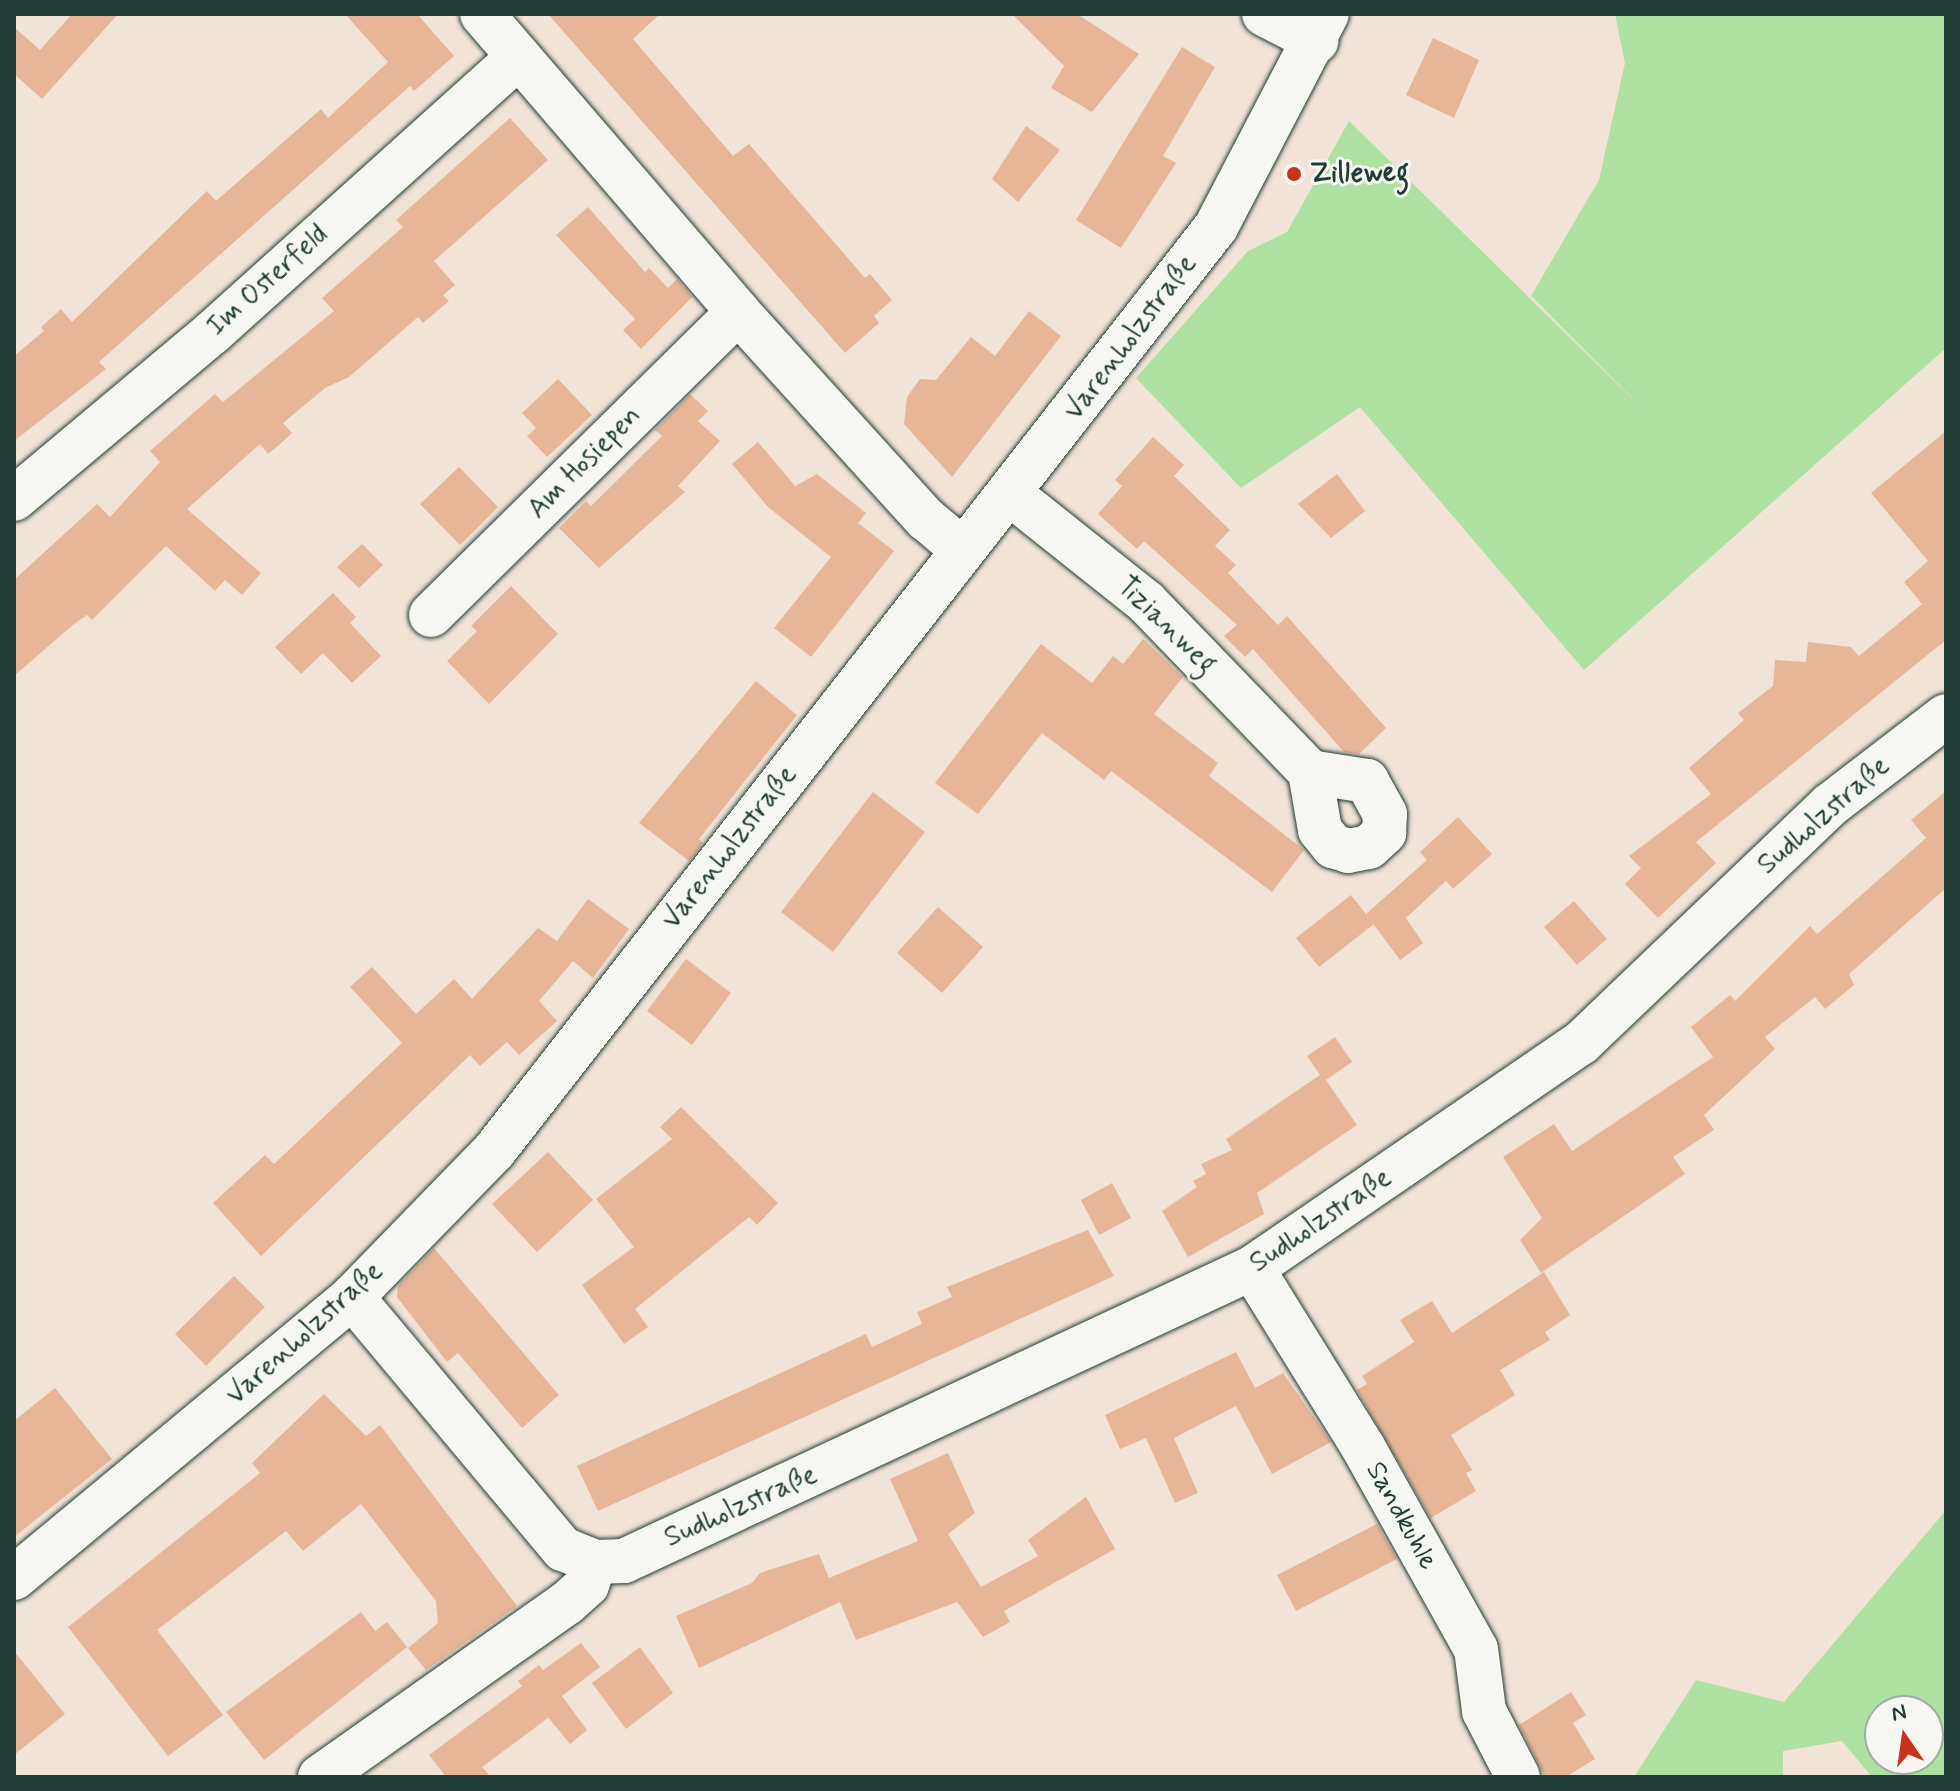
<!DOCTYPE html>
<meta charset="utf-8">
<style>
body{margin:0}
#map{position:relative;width:1960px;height:1791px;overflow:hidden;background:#f2e3d7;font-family:Mynerve,sans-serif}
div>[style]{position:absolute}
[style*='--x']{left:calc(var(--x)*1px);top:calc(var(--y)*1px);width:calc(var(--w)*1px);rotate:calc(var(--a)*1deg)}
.green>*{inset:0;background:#afe1a2}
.building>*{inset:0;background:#e7b699}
.roads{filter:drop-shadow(0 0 2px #1f3d34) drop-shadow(0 0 2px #1f3d34)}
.minor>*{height:44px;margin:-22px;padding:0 22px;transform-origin:22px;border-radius:22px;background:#f6f6f2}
.dots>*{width:22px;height:22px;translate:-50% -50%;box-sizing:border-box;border:4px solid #f6f6f2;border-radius:50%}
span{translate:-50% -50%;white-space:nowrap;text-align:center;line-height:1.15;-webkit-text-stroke:6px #f6f6f2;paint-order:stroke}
.poi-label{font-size:28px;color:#1f3d34;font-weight:700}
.left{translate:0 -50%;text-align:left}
.street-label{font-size:28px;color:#1f3d34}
.frame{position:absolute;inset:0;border:16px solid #1f3d34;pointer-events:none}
.north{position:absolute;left:1864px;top:1695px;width:80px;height:80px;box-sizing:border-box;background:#f6f6f2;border:2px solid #a0aca6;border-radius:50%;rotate:347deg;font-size:22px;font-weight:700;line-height:32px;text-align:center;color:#1f3d34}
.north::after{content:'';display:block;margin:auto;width:28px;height:36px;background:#c8321e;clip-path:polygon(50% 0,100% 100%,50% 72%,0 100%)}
</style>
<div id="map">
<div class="green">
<div style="clip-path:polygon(1615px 14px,1946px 14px,1946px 348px,1584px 670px,1360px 407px,1241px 488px,1136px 378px,1248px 251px,1287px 232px,1349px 121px,1646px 412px,1531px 296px,1599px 180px,1625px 63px)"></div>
<div style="clip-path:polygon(evenodd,1946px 1510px,1946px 1777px,1872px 1777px,1842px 1741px,1783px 1751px,1783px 1777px,1634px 1777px,1696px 1680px,1784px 1702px,1946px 1510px,1880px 1711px,1928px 1711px,1928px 1759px,1880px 1759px,1880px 1711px)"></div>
</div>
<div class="building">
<div style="clip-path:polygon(72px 14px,118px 14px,42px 99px,14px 74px,14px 27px,40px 50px)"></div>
<div style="clip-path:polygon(345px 14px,417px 14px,454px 56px,414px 91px,410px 86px,99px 362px,106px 369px,14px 441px,14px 356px,44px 331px,41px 327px,61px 309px,72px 322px,207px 191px,216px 201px,321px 109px,328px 118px,388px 62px)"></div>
<div style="clip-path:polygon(548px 14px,660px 14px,633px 39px,733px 156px,749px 144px,865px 278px,870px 274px,892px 300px,874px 316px,879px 323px,845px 353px)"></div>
<div style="clip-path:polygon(1012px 14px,1077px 14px,1139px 54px,1092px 112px,1051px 88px,1064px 66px)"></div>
<div style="clip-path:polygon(1433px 38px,1479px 60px,1454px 118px,1406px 95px)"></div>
<div style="clip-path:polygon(1182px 47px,1215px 67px,1163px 156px,1176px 163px,1121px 248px,1076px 220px)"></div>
<div style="clip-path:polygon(510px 118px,548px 160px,434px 261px,455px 285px,443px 295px,449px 301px,423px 323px,418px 317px,349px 377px,325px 388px,283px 423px,292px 433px,279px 445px,268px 454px,260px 444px,187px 509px,261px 573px,242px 595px,225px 580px,215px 591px,166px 546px,92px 620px,87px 615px,74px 624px,14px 676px,14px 580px,97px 504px,110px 517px,160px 462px,150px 451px,215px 394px,223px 402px,334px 311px,322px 298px,403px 227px,396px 220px)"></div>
<div style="clip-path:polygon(1026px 126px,1060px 150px,1018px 202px,992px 179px)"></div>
<div style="clip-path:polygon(588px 207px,645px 272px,649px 268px,668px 288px,677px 279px,692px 297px,641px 349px,623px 330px,635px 319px,556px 235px)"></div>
<div style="clip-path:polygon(1029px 311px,1061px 336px,952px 477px,904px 424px,907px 397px,920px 379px,936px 380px,971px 337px,995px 356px)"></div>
<div style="clip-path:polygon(558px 379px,592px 415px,547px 457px,527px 436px,536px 428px,522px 413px)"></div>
<div style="clip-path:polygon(690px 394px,708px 411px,698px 421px,720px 441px,678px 486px,685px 492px,599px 568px,559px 528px,586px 501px,591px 506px,662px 436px,655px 430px)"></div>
<div style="clip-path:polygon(1946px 431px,1946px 640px,1696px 842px,1716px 863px,1658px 918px,1625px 884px,1641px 868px,1629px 856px,1711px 794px,1689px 768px,1744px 720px,1738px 713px,1773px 686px,1775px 660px,1806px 662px,1808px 642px,1851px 647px,1859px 656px,1922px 604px,1904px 582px,1928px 561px,1871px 493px)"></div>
<div style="clip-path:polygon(1153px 437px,1184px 465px,1174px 476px,1230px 530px,1215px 546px,1236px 565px,1228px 573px,1278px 625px,1287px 616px,1386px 728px,1359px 754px,1344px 752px,1253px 649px,1245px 657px,1224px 636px,1237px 625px,1144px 541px,1137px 549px,1098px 514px,1122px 486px,1115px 480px)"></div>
<div style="clip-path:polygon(758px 442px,795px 486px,817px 474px,866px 513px,858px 523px,894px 551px,811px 657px,774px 628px,831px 557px,768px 507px,732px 464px)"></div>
<div style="clip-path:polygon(459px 467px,498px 507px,460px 545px,420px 504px)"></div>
<div style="clip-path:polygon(1337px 474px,1365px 511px,1331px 538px,1298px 504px)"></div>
<div style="clip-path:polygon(362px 544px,383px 565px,359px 588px,337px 567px)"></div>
<div style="clip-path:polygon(511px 586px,558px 634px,489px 704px,447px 661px,477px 631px,471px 626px)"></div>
<div style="clip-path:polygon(333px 593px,356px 617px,350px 623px,381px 656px,352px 683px,323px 653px,301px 674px,275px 647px)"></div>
<div style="clip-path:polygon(1143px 639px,1183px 677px,1154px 714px,1218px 763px,1209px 776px,1304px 850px,1272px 892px,1111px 771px,1104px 780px,1042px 733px,978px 814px,935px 783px,1041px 644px,1092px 683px,1113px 656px,1123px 664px)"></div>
<div style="clip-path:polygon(756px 681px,797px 715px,699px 839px,703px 843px,689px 861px,639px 823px)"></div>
<div style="clip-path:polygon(1946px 791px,1946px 888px,1849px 974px,1854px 985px,1825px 1009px,1815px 997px,1765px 1037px,1775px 1049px,1704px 1115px,1714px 1130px,1673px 1157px,1685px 1174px,1541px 1273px,1520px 1240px,1542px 1218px,1503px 1157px,1554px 1124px,1572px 1151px,1713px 1057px,1691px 1027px,1730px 995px,1735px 1001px,1810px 926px,1817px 934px,1926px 838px,1911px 820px)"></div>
<div style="clip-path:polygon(873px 792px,925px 832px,833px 952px,781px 912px)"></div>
<div style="clip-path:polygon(1458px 817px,1492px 854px,1453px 889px,1446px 881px,1406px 918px,1423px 943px,1400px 960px,1366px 914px,1427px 860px,1420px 852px)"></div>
<div style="clip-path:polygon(1351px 895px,1374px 924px,1319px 967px,1296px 938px)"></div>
<div style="clip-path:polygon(588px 899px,629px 929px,593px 978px,573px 961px,539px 1001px,557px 1021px,519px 1055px,507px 1042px,480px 1066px,470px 1055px,261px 1256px,213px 1203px,265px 1155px,274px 1164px,402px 1043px,350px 987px,372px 967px,416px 1014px,454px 979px,472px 999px,538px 928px,557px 941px)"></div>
<div style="clip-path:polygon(1574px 901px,1607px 939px,1577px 965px,1544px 927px)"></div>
<div style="clip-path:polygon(938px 907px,983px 947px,942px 993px,897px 953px)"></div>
<div style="clip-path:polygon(686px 959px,731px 993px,692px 1045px,647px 1011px)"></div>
<div style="clip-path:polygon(1335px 1037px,1352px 1062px,1326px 1080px,1357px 1125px,1257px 1193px,1264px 1214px,1188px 1257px,1162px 1211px,1197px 1187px,1193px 1181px,1206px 1174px,1201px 1164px,1232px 1150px,1226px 1139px,1320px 1075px,1307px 1056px)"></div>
<div style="clip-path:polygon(681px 1107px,778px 1203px,757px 1225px,749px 1217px,635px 1309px,648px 1327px,624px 1344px,582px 1285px,634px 1247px,596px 1199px,672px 1139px,660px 1127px)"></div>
<div style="clip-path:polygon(548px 1152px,593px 1200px,537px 1252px,492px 1204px)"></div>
<div style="clip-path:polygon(1112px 1183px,1131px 1218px,1099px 1235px,1081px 1200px)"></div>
<div style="clip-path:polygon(1088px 1230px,1114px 1276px,598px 1511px,577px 1466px,866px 1334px,872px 1347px,922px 1324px,917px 1312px,952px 1297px,947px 1287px)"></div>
<div style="clip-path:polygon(434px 1248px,559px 1395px,522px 1428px,458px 1353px,447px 1362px,397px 1297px,398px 1286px)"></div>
<div style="clip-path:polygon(1544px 1272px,1570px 1315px,1545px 1332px,1550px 1340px,1500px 1370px,1515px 1395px,1451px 1435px,1472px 1470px,1466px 1473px,1476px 1491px,1431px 1518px,1357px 1390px,1367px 1384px,1362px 1376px,1414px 1342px,1400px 1320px,1432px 1301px,1452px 1333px)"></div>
<div style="clip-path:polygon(234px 1276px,265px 1307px,206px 1366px,175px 1334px)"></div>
<div style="clip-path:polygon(1236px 1352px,1255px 1388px,1283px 1373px,1331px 1442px,1272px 1474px,1236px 1406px,1174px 1438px,1198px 1493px,1175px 1503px,1146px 1438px,1120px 1449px,1105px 1415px)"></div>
<div style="clip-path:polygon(55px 1388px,112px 1459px,14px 1537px,14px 1421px)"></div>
<div style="clip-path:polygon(324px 1394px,366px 1436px,380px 1425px,517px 1606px,426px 1670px,408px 1648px,438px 1623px,436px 1601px,361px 1504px,303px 1551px,286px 1531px,157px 1630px,223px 1715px,168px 1756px,68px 1627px,260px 1473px,252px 1463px)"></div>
<div style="clip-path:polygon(948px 1453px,975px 1513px,948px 1534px,981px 1587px,1038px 1556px,1028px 1540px,1086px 1497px,1115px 1549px,1004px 1611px,1010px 1622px,983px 1637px,957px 1602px,856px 1640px,840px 1602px,699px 1668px,676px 1616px,752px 1583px,760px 1573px,819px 1554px,829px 1578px,918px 1541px,890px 1479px)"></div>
<div style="clip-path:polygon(1377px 1524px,1397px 1559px,1296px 1611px,1277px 1575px)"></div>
<div style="clip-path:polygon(361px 1612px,375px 1631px,387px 1622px,407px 1647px,264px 1760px,226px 1712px)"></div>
<div style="clip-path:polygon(581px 1643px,600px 1667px,562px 1696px,587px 1730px,570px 1744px,542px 1710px,548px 1718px,482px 1767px,491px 1777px,446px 1777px,429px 1755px,522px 1686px,518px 1681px,539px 1665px,543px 1670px)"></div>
<div style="clip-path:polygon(640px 1647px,673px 1693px,626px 1729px,592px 1683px)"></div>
<div style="clip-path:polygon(14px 1651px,65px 1714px,14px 1755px)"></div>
<div style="clip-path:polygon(1571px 1692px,1586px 1715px,1573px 1723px,1595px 1759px,1566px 1777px,1545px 1777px,1519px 1725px)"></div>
</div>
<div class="roads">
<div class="minor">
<div style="--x:482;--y:14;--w:393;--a:49.3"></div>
<div style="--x:738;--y:312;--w:280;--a:47.8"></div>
<div style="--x:926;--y:519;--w:48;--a:40"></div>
<div style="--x:1264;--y:14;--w:59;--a:27.4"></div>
<div style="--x:1009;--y:493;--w:175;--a:38.5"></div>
<div style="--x:1146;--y:602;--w:236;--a:46"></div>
<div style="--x:1310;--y:772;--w:59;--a:80.2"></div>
<div style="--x:1320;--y:830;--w:21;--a:51"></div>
<div style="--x:1333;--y:846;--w:16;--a:18"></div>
<div style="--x:1348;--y:851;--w:21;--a:-11"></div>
<div style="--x:1369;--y:847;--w:21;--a:-43"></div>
<div style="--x:1384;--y:833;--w:19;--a:-87"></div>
<div style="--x:1385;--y:814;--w:38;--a:-119"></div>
<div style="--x:1367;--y:781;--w:58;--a:-171"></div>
<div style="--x:14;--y:499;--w:258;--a:-40"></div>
<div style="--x:212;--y:333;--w:411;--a:-42"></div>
<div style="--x:431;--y:615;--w:431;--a:-44.6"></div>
<div style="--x:1252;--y:1268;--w:211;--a:58.2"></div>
<div style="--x:1363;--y:1447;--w:231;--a:60.8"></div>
<div style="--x:1476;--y:1649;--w:63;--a:82.6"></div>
<div style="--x:1484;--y:1711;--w:74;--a:62.7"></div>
<div style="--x:352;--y:1297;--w:329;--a:50.1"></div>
<div style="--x:563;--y:1549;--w:35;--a:22"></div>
<div style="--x:595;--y:1562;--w:29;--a:-2"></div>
<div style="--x:624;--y:1561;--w:693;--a:-25.01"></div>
<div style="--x:1252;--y:1268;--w:399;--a:-34.4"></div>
<div style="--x:1581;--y:1043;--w:344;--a:-43.7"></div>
<div style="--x:1830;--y:805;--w:146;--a:-37.5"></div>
<div style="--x:14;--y:1578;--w:440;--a:-39.7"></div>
<div style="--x:352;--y:1297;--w:204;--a:-45.8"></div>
<div style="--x:494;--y:1151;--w:1173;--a:-52"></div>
<div style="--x:1216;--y:227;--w:240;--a:-62.5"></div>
<div style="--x:320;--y:1777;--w:302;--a:-35.2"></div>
<div style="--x:567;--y:1603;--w:27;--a:-42"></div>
<div style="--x:587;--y:1585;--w:24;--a:-71"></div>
</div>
</div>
<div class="dots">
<div style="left:1294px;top:174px;background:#c8321e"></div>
</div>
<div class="poi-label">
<span class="left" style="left:1310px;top:174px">Zilleweg</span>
</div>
<div class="street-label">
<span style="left:268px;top:281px;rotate:-42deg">Im Osterfeld</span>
<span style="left:1131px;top:338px;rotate:-53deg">Varenholzstraße</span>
<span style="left:585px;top:463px;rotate:-45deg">Am Hosiepen</span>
<span style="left:1166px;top:626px;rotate:44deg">Tizianweg</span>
<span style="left:1824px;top:816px;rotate:-41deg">Sudholzstraße</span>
<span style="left:730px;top:848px;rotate:-52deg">Varenholzstraße</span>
<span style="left:1321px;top:1221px;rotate:-34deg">Sudholzstraße</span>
<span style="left:305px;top:1334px;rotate:-42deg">Varenholzstraße</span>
<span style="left:741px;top:1507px;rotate:-24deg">Sudholzstraße</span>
<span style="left:1401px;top:1516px;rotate:61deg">Sandkuhle</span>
</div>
<div class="frame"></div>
<div class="north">N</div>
</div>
